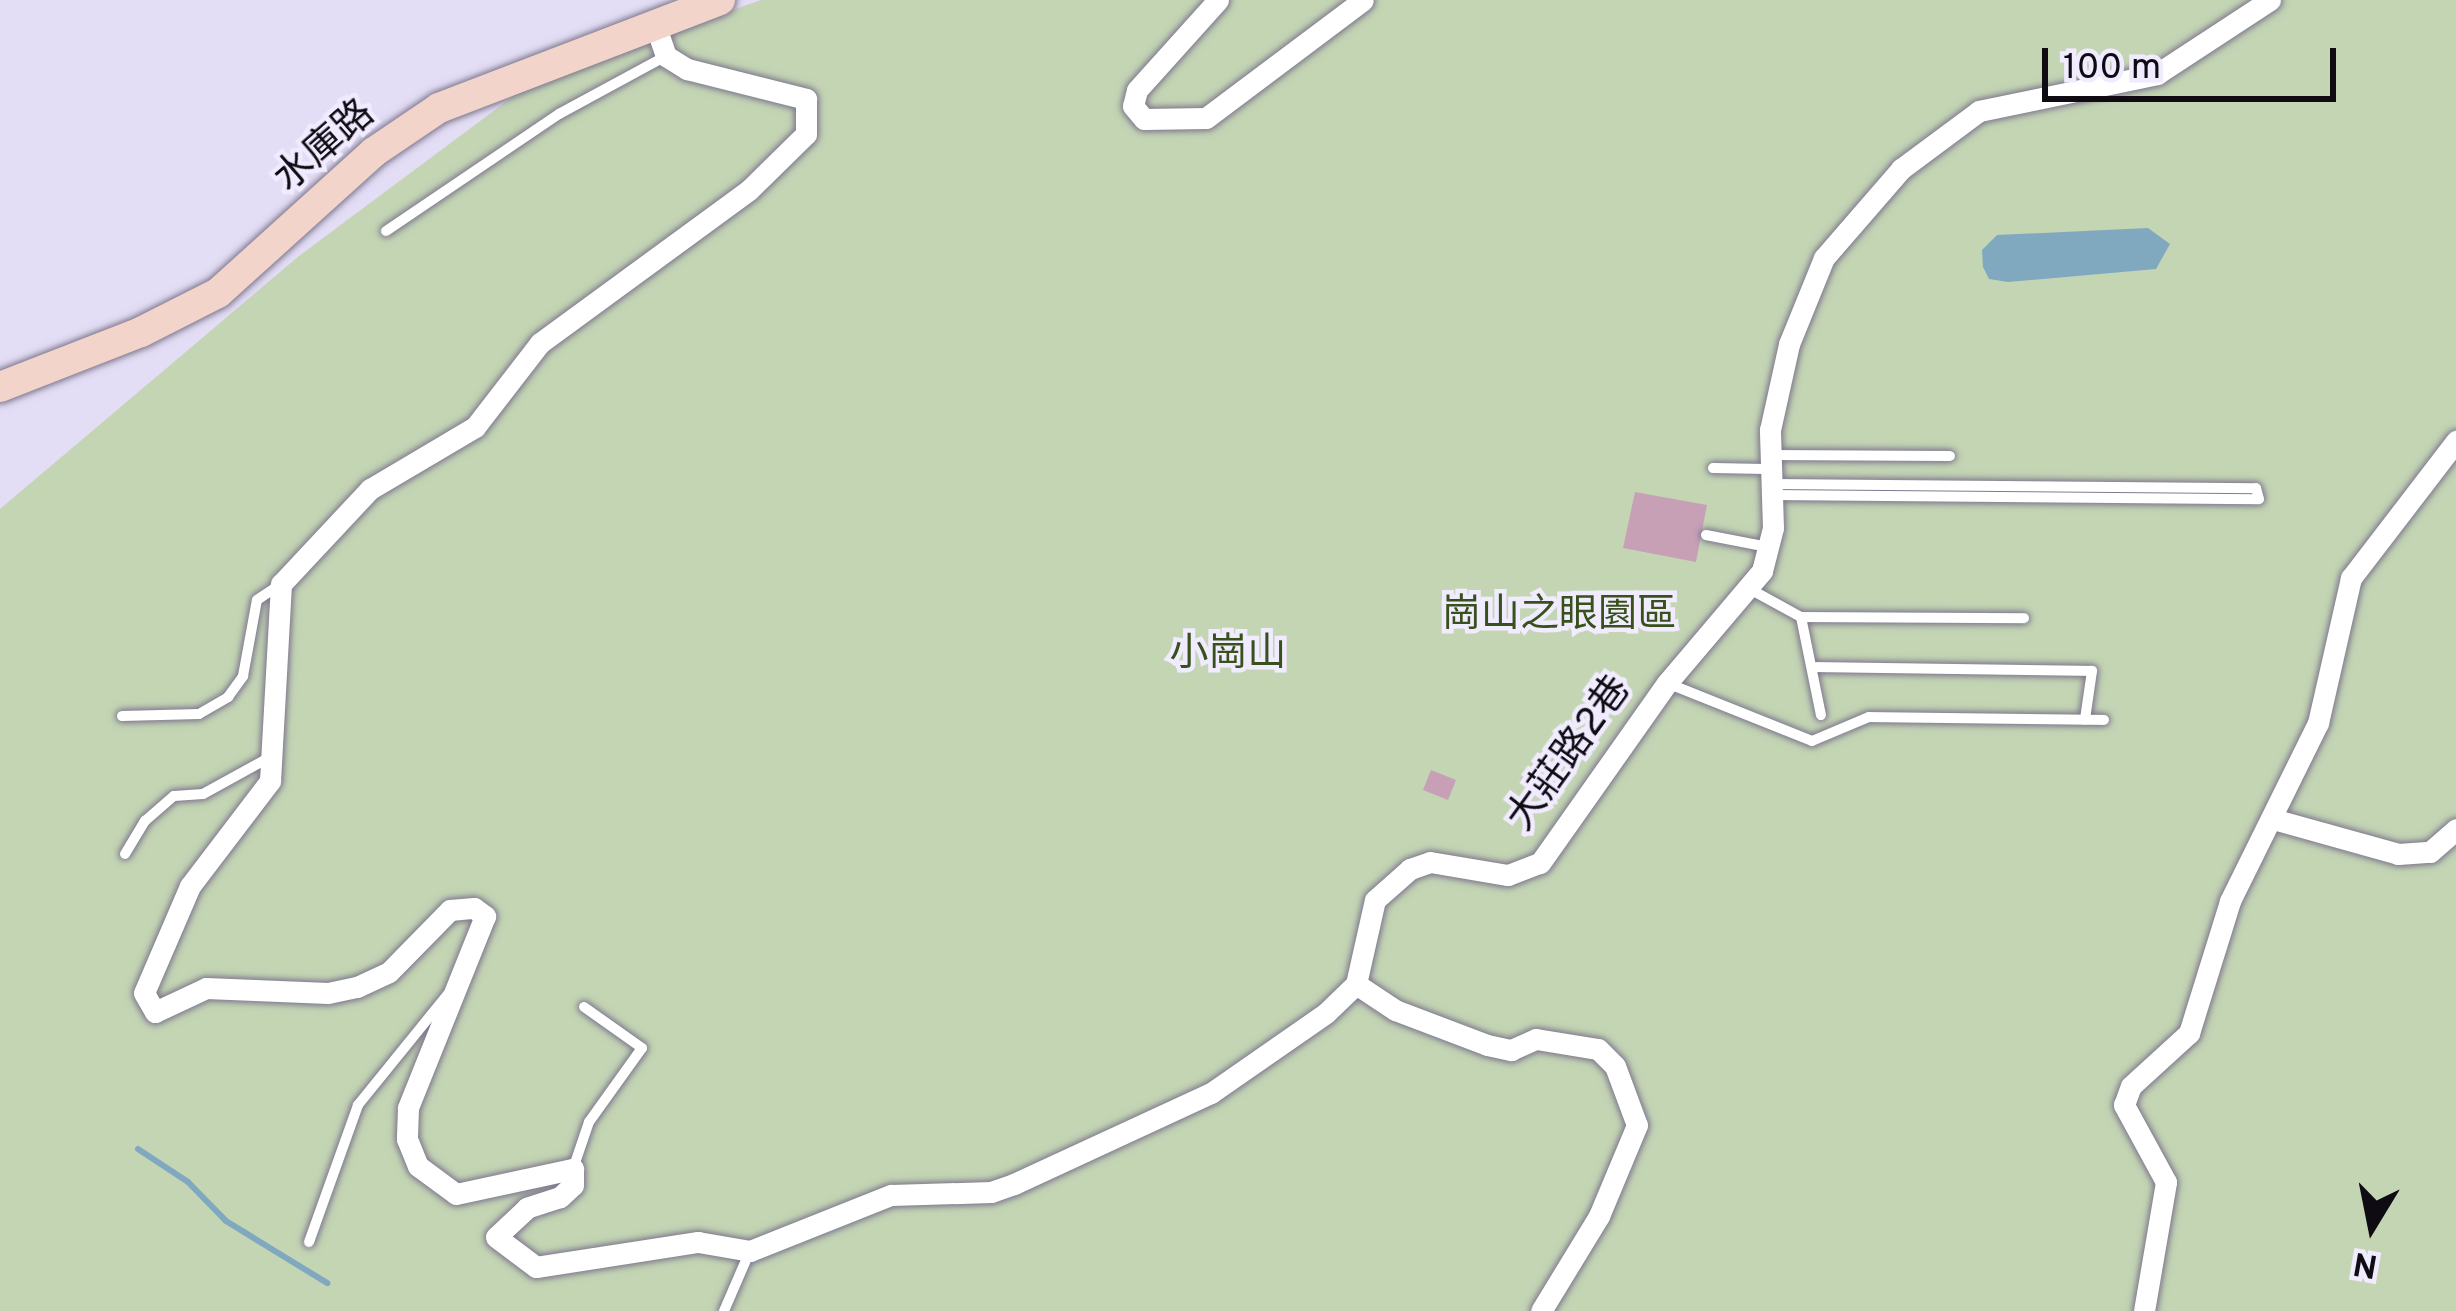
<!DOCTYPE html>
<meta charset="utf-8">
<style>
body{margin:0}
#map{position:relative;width:2456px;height:1311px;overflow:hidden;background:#e3ddf5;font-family:Overpass,"Noto Sans TC",sans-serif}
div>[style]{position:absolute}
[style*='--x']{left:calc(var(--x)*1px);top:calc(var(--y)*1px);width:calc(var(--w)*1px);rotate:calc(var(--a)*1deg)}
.green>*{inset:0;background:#c4d5b4}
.water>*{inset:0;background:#80a9bf}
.stream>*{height:6px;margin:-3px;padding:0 3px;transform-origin:3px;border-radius:3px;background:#80a9bf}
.building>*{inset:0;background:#c8a0b6}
.roads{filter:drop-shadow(0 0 3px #7e788e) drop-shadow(0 0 3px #7e788e)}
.lane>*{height:10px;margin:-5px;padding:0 5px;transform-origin:5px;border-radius:5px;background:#fff}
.street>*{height:21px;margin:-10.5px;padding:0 10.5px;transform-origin:10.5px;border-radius:10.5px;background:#fff}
.secondary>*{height:30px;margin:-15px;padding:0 15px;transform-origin:15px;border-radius:15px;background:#f3d4ca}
span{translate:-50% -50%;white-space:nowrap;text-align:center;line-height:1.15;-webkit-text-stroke:9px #f0ebfe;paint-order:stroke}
.street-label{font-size:39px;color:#0e0b13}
.park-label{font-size:39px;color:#38501a}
.north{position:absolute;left:2312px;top:1167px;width:120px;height:120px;-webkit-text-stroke:9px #f0ebfe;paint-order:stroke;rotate:190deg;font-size:33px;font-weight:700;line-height:48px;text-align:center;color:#0e0b13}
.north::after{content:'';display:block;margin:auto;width:42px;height:54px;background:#0e0b13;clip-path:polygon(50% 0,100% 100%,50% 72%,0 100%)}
.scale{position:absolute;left:2042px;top:48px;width:294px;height:54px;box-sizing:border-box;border:6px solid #0e0b13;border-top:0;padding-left:15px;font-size:36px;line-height:42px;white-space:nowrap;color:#0e0b13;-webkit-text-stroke:9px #f0ebfe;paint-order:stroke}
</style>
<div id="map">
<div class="green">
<div style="clip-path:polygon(761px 0,2456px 0,2456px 1311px,0 1311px,0 509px,299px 256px,535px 80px)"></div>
</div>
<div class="water">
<div style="clip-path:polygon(2148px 228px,2170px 244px,2156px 269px,2008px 282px,1989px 279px,1983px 267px,1982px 250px,1997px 235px)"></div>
</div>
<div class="stream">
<div style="--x:138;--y:1149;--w:60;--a:33.4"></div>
<div style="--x:188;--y:1182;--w:54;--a:45.7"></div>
<div style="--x:226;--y:1221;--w:119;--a:31.5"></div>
</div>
<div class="building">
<div style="clip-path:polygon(1635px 492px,1707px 505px,1696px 562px,1623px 548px)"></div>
<div style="clip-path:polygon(1431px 770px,1456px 780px,1448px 800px,1423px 790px)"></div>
</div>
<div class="roads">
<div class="lane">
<div style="--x:386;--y:231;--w:209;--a:-34.1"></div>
<div style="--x:559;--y:114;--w:122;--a:-28.5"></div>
<div style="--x:1769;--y:455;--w:181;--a:0.3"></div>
<div style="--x:1713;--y:468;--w:53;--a:1.1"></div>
<div style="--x:1772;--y:484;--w:484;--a:0.5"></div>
<div style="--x:2256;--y:488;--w:11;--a:75"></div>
<div style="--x:1772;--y:495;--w:487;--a:0.5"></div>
<div style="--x:1706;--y:535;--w:63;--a:11"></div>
<div style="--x:1748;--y:588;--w:60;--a:28.7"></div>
<div style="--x:1801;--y:617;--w:100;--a:78.5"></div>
<div style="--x:1801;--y:617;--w:223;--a:0.3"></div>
<div style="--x:1817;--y:667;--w:275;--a:0.8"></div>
<div style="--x:2092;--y:671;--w:49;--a:98.3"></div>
<div style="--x:1667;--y:683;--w:156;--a:21.8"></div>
<div style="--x:1812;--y:741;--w:62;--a:-22.8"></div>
<div style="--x:1869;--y:717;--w:235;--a:0.7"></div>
<div style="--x:122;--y:716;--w:77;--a:-1.5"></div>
<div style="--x:199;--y:714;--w:34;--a:-30"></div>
<div style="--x:228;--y:697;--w:26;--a:-54"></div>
<div style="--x:243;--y:676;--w:77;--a:-79.6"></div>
<div style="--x:257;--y:600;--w:29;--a:-34"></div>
<div style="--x:125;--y:854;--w:39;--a:-59"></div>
<div style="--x:145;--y:821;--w:38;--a:-41"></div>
<div style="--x:174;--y:796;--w:29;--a:-4"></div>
<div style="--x:203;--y:794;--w:79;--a:-28.8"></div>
<div style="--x:573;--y:1169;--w:50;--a:-71.2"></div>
<div style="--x:589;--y:1122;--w:91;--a:-54.4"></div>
<div style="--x:642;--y:1048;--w:71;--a:-144.7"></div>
<div style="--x:309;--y:1242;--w:145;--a:-70.3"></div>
<div style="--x:358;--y:1105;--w:141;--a:-51"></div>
<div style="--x:724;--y:1311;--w:65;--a:-66.6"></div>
</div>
<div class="street">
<div style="--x:1218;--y:0;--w:121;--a:132"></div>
<div style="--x:1137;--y:90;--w:16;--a:104"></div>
<div style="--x:1133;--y:106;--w:17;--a:50"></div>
<div style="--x:1144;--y:119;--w:62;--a:-0.9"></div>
<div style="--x:1206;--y:118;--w:196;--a:-36.9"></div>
<div style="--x:656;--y:27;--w:31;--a:71"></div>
<div style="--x:666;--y:56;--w:25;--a:32"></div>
<div style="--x:687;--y:69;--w:123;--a:14.1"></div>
<div style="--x:806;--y:99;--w:35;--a:90"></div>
<div style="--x:806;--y:134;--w:80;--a:135.5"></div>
<div style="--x:749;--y:190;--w:259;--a:143.8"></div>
<div style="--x:540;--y:343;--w:106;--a:127.7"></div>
<div style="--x:475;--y:427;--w:122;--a:149.4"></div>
<div style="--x:370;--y:489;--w:130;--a:133.1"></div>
<div style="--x:281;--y:584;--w:197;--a:93.2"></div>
<div style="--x:270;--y:781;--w:132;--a:127.3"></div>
<div style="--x:190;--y:886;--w:116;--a:113.3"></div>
<div style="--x:144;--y:993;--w:22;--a:60"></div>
<div style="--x:155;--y:1012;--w:56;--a:-25.2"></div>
<div style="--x:206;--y:988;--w:122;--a:2.3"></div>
<div style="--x:328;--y:993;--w:30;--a:-12"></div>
<div style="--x:357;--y:987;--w:35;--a:-25"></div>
<div style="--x:389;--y:972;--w:87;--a:-45.5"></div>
<div style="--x:450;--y:910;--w:24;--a:-5"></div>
<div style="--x:474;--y:908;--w:14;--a:36"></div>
<div style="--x:485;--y:916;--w:207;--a:111.9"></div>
<div style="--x:408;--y:1108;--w:31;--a:92"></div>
<div style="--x:407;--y:1139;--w:29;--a:68"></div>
<div style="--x:418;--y:1166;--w:47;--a:36.4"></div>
<div style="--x:456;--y:1194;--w:120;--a:-12.1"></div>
<div style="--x:573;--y:1169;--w:16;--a:90"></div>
<div style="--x:573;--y:1185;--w:18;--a:137"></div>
<div style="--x:560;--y:1197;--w:35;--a:162"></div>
<div style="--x:527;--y:1208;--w:42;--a:136.9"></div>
<div style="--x:496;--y:1237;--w:50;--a:36.9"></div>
<div style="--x:536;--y:1267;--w:164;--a:-8.8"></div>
<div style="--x:698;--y:1242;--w:53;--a:9.8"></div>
<div style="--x:750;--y:1251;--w:152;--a:-21.7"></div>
<div style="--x:891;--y:1195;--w:100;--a:-1.7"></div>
<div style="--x:991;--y:1192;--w:24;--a:-19"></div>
<div style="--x:1014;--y:1184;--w:217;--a:-24.8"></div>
<div style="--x:1211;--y:1093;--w:140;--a:-34.8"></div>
<div style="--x:1326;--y:1013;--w:42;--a:-44"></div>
<div style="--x:1356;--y:984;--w:86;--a:-77.3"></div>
<div style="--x:1375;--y:900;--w:47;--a:-41.5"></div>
<div style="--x:1410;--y:869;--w:21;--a:-19"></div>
<div style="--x:1430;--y:862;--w:79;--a:9.5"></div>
<div style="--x:1508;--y:875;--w:34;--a:-21"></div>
<div style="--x:1540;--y:863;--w:220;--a:-54.8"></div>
<div style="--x:1667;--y:683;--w:147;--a:-49.7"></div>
<div style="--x:1762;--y:571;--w:44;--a:-75.7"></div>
<div style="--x:1773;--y:528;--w:98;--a:-91.8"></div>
<div style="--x:1770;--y:430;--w:88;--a:-77.5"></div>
<div style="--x:1789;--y:344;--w:93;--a:-67.9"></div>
<div style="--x:1824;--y:258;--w:118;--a:-49.1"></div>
<div style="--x:1901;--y:169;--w:97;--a:-36.6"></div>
<div style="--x:1979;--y:111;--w:182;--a:-11.7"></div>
<div style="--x:2157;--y:74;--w:135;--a:-33.2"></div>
<div style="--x:2273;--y:819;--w:130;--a:15.6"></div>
<div style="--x:2398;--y:854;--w:32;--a:-4"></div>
<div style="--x:2430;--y:852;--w:35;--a:-41"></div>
<div style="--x:1356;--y:984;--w:47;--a:33.7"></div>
<div style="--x:1395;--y:1010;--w:98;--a:20.8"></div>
<div style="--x:1487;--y:1045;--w:25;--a:12"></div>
<div style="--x:1511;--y:1050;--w:27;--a:-24"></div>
<div style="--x:1536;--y:1039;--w:63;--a:9.2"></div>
<div style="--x:1598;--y:1049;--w:24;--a:45"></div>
<div style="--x:1615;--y:1066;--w:63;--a:69.6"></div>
<div style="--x:1637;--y:1125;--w:99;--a:112.7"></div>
<div style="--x:1599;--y:1216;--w:111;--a:121.4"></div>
<div style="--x:2144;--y:1311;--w:131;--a:-80.3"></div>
<div style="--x:2166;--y:1182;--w:88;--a:-118.6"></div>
<div style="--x:2124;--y:1105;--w:20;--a:-70"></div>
<div style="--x:2131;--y:1086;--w:79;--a:-42.4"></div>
<div style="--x:2189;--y:1033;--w:138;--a:-72.7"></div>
<div style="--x:2230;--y:901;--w:199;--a:-63.7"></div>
<div style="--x:2318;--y:723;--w:149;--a:-77.2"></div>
<div style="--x:2351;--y:578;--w:173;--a:-52.5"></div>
</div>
<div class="secondary">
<div style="--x:0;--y:387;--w:151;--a:-21.3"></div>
<div style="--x:141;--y:332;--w:86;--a:-26.9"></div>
<div style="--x:218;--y:293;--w:210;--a:-42.1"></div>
<div style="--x:374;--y:152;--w:78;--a:-34.1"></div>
<div style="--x:439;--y:108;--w:301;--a:-21"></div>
</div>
</div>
<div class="street-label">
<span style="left:326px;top:148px;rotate:-41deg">水庫路</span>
<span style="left:1571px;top:755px;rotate:-54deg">大莊路2巷</span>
</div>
<div class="park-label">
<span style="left:1559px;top:617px">崗山之眼園區</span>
<span style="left:1228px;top:656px">小崗山</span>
</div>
<div class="north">N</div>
<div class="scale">100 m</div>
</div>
